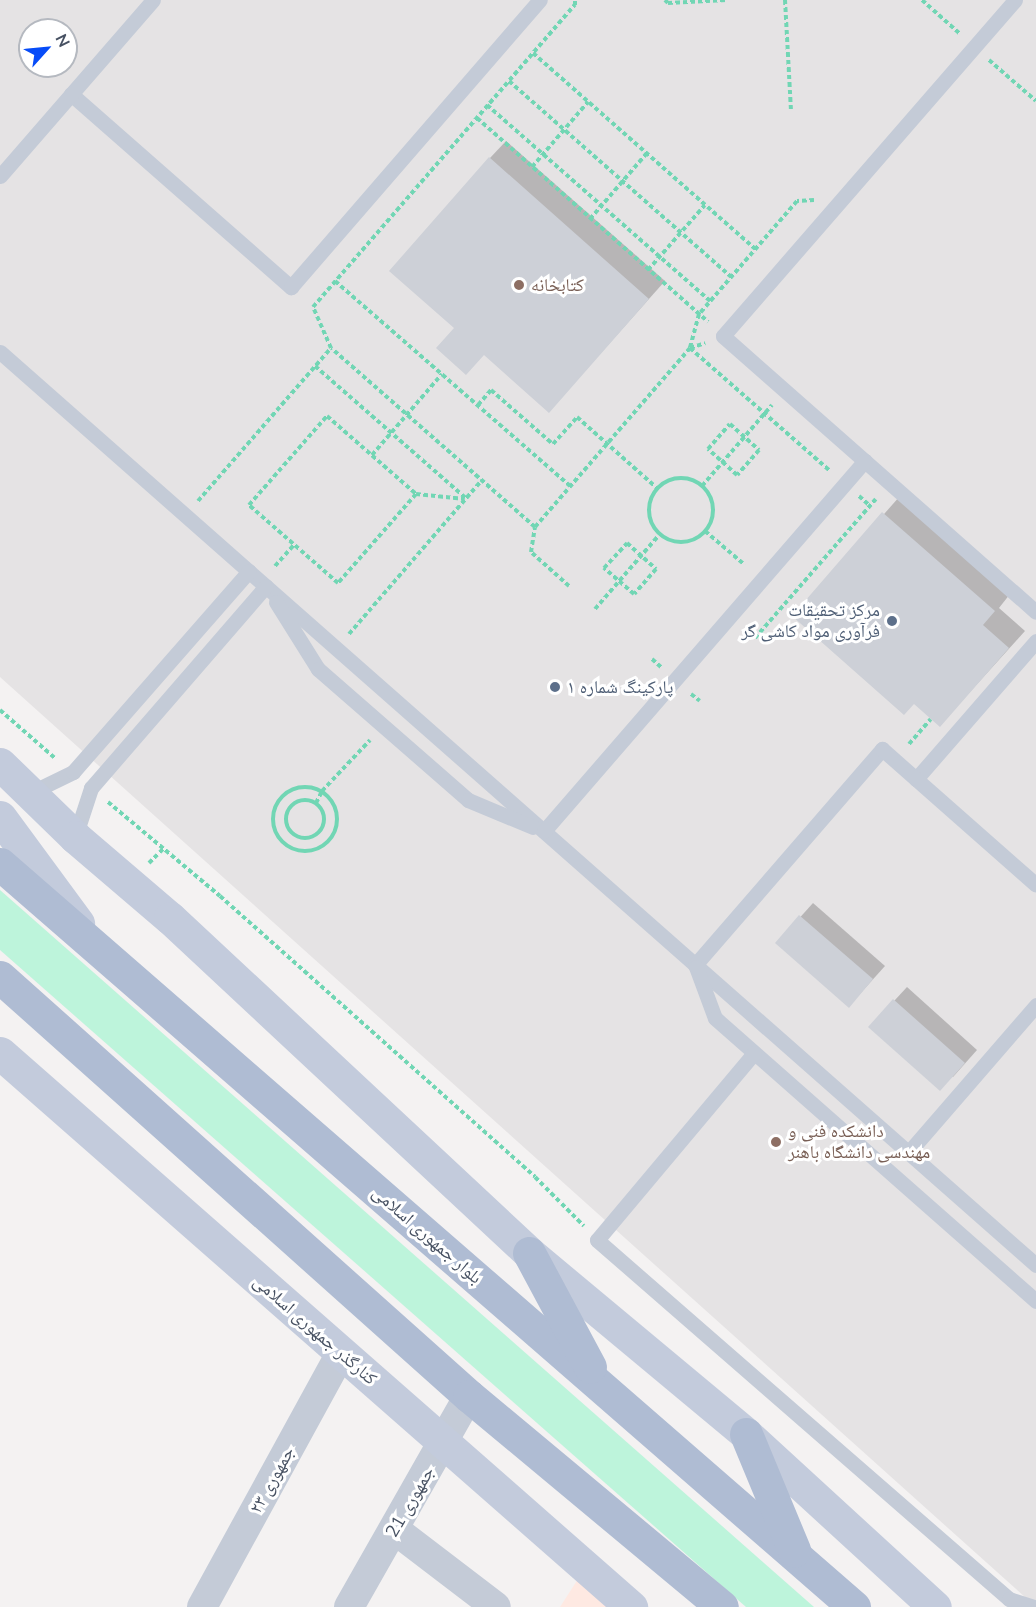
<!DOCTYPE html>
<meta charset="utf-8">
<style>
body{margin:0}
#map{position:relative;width:1036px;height:1607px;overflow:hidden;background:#f4f2f2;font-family:"Nunito Sans","Noto Naskh Arabic",sans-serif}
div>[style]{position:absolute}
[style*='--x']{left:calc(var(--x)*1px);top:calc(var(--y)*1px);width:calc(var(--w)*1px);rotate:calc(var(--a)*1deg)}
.education>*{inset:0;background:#e5e3e4}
.medical>*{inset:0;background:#fee9e2}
.green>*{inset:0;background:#bdf4db}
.shadow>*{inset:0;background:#0003}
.building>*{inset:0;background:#cdd0d7}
.path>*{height:4px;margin-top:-2px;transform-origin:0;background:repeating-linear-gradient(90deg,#71d6b4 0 4.5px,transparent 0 7.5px)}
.path>.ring{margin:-2px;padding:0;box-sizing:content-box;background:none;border:4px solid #71d6b4;border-radius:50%}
.lane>*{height:15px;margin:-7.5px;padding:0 7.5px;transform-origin:7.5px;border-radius:7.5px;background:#c4cbd7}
.street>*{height:30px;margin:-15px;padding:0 15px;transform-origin:15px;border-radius:15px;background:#c4cbd7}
.secondary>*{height:33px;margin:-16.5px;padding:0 16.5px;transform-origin:16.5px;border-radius:16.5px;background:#c3cbdc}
.primary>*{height:33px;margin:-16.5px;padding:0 16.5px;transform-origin:16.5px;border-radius:16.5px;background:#afbcd3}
.dots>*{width:16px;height:16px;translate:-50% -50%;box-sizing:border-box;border:3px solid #fff;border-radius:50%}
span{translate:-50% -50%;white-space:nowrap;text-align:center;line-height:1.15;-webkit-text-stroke:6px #fff;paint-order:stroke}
.education-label{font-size:18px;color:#785e54}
.left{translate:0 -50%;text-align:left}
.service-label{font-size:18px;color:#4e5e75}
.right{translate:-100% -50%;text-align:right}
.street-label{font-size:18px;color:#475162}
.north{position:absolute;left:18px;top:18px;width:60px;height:60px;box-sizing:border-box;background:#fff;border:2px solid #b5b9c0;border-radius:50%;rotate:63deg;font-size:16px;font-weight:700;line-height:24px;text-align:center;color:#475162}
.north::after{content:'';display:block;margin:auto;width:21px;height:27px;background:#074cf8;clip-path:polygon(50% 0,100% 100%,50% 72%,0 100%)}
</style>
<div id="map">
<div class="education">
<div style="clip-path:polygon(evenodd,0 0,1036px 0,1036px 1607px,0 677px,0 0,30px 30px,66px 30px,66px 66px,30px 66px,30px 30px)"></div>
</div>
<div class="medical">
<div style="clip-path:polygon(578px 1579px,609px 1607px,560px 1607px)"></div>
</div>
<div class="green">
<div style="clip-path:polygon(0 890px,814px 1607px,746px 1607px,0 950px)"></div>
</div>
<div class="shadow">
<div style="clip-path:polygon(506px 141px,665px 281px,549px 411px,456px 328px,490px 158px)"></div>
<div style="clip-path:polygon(900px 496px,1010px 594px,999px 608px,1025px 631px,940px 725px,915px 703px,794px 616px)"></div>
<div style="clip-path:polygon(813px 903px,885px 966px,849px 1006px,777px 943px)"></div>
<div style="clip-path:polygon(907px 987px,977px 1050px,953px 1077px,870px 1027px)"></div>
</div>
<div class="building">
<div style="clip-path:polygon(489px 157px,649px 299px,549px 413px,484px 355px,466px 375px,436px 348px,454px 328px,389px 271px)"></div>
<div style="clip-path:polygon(882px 512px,995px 611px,983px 625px,1009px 648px,940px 727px,914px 704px,904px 715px,792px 616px)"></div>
<div style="clip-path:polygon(799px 915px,873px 979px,849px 1008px,775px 943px)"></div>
<div style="clip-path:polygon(893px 999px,965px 1063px,940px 1091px,868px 1027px)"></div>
</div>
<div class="path">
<div style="--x:665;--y:0;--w:4;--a:45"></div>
<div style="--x:668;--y:3;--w:59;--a:-2.9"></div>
<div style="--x:785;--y:0;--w:111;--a:86.9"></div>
<div style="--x:922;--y:0;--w:50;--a:41.7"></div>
<div style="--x:533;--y:53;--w:296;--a:41.4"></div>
<div style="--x:989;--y:60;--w:62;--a:41.1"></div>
<div style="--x:509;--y:81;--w:296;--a:41.4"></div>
<div style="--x:487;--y:105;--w:297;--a:41.3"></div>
<div style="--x:477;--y:118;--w:308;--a:41.4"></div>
<div style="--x:532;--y:167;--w:86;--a:-49.3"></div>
<div style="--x:814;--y:200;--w:17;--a:177"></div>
<div style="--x:797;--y:201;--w:150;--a:130.9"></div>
<div style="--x:699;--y:314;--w:35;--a:105"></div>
<div style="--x:690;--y:348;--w:185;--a:41.3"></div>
<div style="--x:590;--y:219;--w:87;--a:-49.2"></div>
<div style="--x:648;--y:270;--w:86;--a:-48.8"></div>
<div style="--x:335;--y:281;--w:312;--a:41.1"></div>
<div style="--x:315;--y:366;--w:201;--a:41.2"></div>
<div style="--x:478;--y:405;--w:20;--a:-49"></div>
<div style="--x:491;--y:390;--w:82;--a:41.1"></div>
<div style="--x:553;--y:444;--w:36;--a:-48"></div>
<div style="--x:577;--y:417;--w:108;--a:41.6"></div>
<div style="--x:327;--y:416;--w:118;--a:41.2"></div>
<div style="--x:416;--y:494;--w:118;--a:131.2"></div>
<div style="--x:338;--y:583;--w:118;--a:-138.8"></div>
<div style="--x:249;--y:505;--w:118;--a:-48.8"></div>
<div style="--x:730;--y:424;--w:39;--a:42"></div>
<div style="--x:759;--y:450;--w:33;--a:131"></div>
<div style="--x:737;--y:475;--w:39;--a:-138"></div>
<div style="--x:708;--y:449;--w:33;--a:-49"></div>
<div style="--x:372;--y:455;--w:107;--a:-49.2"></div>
<div class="ring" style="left:649px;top:478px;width:60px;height:60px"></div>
<div style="--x:702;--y:486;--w:107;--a:-49.2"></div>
<div style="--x:416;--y:494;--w:49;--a:5.8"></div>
<div style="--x:859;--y:496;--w:15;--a:42"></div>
<div style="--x:198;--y:501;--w:203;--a:-49"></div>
<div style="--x:535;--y:527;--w:271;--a:-138.7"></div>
<div style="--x:331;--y:348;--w:45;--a:-113.7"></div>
<div style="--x:313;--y:307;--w:400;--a:-49.1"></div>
<div style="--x:575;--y:5;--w:5;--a:-90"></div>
<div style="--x:705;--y:531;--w:52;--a:40.4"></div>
<div style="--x:627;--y:543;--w:39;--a:42"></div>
<div style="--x:656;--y:569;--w:33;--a:131"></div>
<div style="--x:634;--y:594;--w:40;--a:-139"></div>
<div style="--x:604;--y:568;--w:34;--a:-47"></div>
<div style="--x:275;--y:566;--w:30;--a:-48"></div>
<div style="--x:569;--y:586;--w:51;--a:-138.2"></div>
<div style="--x:531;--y:552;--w:25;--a:-81"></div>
<div style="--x:535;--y:527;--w:237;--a:-49.1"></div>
<div style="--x:690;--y:348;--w:16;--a:-18"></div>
<div style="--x:595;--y:609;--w:99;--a:-49.1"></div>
<div style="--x:746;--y:629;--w:13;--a:45"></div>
<div style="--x:755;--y:638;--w:184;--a:-49"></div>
<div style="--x:349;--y:634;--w:203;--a:-49.2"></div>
<div style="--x:652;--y:659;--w:12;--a:42"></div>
<div style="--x:691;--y:694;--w:11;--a:38"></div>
<div style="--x:0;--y:710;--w:74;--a:41.2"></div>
<div style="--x:909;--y:744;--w:33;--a:-49"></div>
<div class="ring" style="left:273px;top:787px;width:60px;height:60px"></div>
<div class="ring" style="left:286px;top:800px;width:34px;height:34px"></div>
<div style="--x:108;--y:802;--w:146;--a:40"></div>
<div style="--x:220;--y:896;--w:422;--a:41.7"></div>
<div style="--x:535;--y:1177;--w:69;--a:45"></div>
<div style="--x:316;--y:803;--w:13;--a:-63"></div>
<div style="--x:322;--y:791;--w:70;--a:-46.7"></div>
<div style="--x:149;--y:863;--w:21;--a:-45"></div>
</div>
<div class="lane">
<div style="--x:1015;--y:0;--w:445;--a:131"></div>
<div style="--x:723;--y:336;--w:417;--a:41.4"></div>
<div style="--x:71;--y:94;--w:293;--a:41.3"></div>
<div style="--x:291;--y:287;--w:380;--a:-49.1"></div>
<div style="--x:0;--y:176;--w:233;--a:-49"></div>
<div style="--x:0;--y:352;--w:1381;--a:41.39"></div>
<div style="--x:276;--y:602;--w:79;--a:57.9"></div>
<div style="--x:318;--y:669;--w:199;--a:41.1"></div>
<div style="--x:468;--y:800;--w:70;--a:22.6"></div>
<div style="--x:916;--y:779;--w:183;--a:-49"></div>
<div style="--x:30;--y:793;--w:48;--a:-26"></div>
<div style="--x:73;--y:772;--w:267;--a:-48.8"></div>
<div style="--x:544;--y:831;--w:490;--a:-49.1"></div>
<div style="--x:75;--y:837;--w:52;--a:-71.9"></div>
<div style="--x:91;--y:788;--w:267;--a:-49.1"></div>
<div style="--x:695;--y:965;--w:286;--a:-49.1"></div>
<div style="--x:882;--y:749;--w:205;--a:41.4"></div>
<div style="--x:696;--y:967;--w:54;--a:69.6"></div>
<div style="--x:715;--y:1018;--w:428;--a:41.4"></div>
<div style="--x:754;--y:1053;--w:244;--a:130"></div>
<div style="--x:597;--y:1240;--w:546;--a:41.07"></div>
<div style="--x:1009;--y:1599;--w:25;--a:18"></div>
<div style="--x:908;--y:1153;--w:196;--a:-49.1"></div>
</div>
<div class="street">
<div style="--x:394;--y:1529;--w:128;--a:37.4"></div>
<div style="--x:202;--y:1607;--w:290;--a:-61.3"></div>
<div style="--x:349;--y:1607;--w:243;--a:-60.4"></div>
</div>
<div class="secondary">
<div style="--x:0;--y:764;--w:105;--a:44.2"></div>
<div style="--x:75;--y:837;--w:125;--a:40.5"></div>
<div style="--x:170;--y:918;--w:491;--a:43"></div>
<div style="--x:529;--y:1253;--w:283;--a:39.8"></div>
<div style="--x:746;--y:1434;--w:256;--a:42.5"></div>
<div style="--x:0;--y:817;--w:132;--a:53.7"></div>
<div style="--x:0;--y:1053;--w:840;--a:41.28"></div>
</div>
<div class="primary">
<div style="--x:0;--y:864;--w:1132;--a:41.02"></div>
<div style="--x:0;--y:977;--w:629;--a:41.78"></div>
<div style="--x:469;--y:1396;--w:329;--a:39.8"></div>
<div style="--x:529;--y:1253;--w:129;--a:61.8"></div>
<div style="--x:746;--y:1434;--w:126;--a:67.5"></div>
</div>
<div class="dots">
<div style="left:519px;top:285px;background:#8d6e63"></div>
<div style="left:892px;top:621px;background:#5c6f8a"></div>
<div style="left:555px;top:687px;background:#5c6f8a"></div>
<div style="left:776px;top:1142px;background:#8d6e63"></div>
</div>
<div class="education-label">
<span class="left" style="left:531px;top:285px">کتابخانه</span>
<span class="left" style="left:788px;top:1142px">دانشکده فنی و<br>مهندسی دانشگاه باهنر</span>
</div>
<div class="service-label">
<span class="right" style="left:880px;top:621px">مرکز تحقیقات<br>فرآوری مواد کاشی گر</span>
<span class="left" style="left:567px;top:687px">پارکینگ شماره ۱</span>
</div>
<div class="street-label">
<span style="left:427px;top:1235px;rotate:41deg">بلوار جمهوری اسلامی</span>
<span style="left:315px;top:1330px;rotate:41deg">کنارگذر جمهوری اسلامی</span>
<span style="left:272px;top:1480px;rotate:-61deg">۲۳ جمهوری</span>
<span style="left:410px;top:1502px;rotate:-60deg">جمهوری 21</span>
</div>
<div class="north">N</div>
</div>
